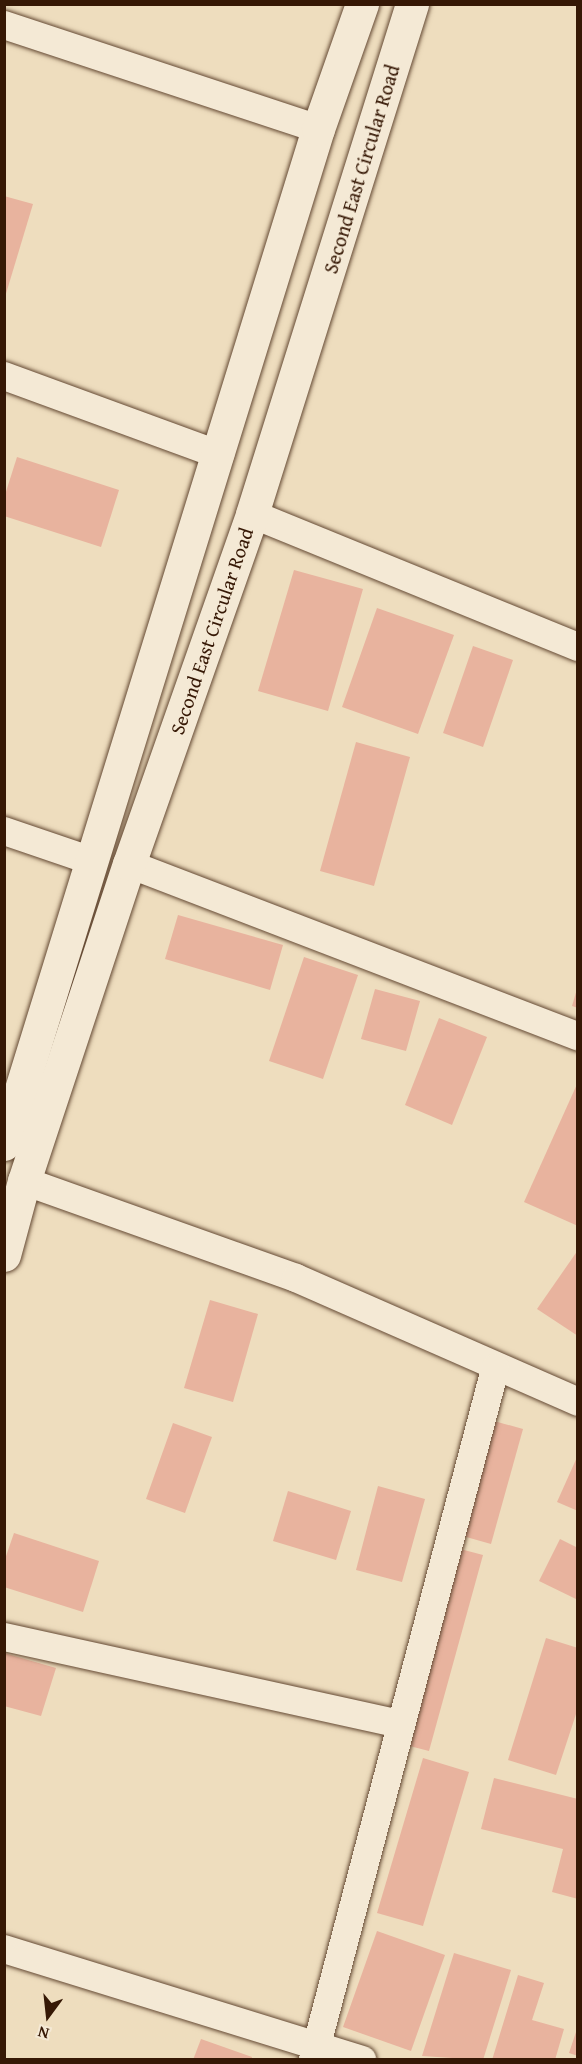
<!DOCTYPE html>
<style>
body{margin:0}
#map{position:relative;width:582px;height:2064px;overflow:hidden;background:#eeddbe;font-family:"Gentium Book Plus",serif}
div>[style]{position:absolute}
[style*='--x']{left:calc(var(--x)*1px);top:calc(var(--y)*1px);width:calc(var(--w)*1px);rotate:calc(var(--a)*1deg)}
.building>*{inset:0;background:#e8b39e}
.roads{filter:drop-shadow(0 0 2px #644933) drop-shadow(0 0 2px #644933)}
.minor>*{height:28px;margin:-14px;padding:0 14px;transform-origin:14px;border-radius:14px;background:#f4e9d5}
.secondary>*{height:33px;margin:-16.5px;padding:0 16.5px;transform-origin:16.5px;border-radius:16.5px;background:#f4e9d5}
span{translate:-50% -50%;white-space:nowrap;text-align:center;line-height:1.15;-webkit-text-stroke:4.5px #f4e9d5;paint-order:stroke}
.street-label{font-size:20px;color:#361805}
.frame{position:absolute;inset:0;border:6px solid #361805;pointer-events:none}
.north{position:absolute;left:18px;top:1986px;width:60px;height:60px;-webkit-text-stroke:4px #f4e9d5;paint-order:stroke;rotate:195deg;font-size:16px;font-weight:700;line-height:24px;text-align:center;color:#361805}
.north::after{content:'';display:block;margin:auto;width:21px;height:27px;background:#361805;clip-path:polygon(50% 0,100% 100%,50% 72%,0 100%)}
</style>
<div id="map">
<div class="building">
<div style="clip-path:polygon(4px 196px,33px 204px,5px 297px,4px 297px)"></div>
<div style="clip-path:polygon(17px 457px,119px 490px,101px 547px,4px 516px,4px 498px)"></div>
<div style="clip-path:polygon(294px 570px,363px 589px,328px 711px,258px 691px)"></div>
<div style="clip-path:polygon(377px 608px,454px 635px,418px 734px,342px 707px)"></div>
<div style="clip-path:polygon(473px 646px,513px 660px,483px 747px,443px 733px)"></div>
<div style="clip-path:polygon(356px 742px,410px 757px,374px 886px,320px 871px)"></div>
<div style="clip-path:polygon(178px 915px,283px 945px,270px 990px,165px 959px)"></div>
<div style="clip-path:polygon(304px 957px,358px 975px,323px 1079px,269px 1061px)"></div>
<div style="clip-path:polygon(375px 989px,420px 1001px,406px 1051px,361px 1039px)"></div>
<div style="clip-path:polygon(577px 989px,578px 989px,578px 1008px,572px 1006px)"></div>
<div style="clip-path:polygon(439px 1018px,487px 1037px,452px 1125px,405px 1105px)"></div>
<div style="clip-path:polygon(578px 1082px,578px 1226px,524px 1202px)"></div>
<div style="clip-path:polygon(578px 1250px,578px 1336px,537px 1309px)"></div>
<div style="clip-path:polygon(210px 1300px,258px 1314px,233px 1402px,184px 1388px)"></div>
<div style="clip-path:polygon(476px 1416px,523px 1429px,491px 1544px,445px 1531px)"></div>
<div style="clip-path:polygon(173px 1423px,212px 1437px,185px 1513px,146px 1499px)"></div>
<div style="clip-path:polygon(578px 1455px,578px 1511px,557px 1502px)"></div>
<div style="clip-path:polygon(378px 1486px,425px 1499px,402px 1582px,356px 1570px)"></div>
<div style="clip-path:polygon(288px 1491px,351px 1511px,336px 1560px,273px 1541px)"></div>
<div style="clip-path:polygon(14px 1533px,99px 1561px,83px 1612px,4px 1587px,4px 1562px)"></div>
<div style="clip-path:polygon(560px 1539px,578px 1548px,578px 1600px,539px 1581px)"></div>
<div style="clip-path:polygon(449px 1546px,483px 1555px,429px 1751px,394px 1742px)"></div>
<div style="clip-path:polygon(546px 1638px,578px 1648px,578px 1708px,556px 1775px,508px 1760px)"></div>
<div style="clip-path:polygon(4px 1653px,56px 1668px,41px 1716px,4px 1706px)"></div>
<div style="clip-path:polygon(423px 1758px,469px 1772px,423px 1926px,377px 1913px)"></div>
<div style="clip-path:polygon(494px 1778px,578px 1799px,578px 1899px,552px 1892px,563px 1849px,481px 1829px)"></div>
<div style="clip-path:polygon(377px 1931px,445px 1955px,411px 2051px,343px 2027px)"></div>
<div style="clip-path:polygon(454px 1953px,511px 1970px,483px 2060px,422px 2056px)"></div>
<div style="clip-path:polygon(518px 1975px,544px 1983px,532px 2020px,564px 2029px,555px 2060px,492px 2060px)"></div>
<div style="clip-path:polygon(577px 2029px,578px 2030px,578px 2056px,569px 2053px)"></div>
<div style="clip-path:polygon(201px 2039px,252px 2057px,251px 2060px,193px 2060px)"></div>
</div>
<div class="roads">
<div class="minor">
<div style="--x:4;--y:25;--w:331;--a:18.3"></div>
<div style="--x:4;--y:376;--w:230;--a:20.1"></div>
<div style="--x:252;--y:514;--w:352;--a:22.2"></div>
<div style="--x:4;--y:831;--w:93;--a:18.8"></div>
<div style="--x:129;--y:864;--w:481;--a:21"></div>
<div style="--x:24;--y:1181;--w:289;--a:19.6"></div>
<div style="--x:296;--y:1278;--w:308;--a:23.7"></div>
<div style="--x:4;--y:1637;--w:406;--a:12.4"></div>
<div style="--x:4;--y:1949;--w:375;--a:17.2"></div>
<div style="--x:313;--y:2060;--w:715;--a:-75.24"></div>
</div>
<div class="secondary">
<div style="--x:4;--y:1144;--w:1062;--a:-72.81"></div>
<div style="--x:318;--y:129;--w:133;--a:-70.6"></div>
<div style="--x:4;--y:1255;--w:77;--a:-74.9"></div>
<div style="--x:24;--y:1181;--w:334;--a:-71.7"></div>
<div style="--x:129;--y:864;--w:371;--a:-70.6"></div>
<div style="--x:252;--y:514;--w:535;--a:-72.58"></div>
</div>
</div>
<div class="street-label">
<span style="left:361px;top:169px;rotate:-73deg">Second East Circular Road</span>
<span style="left:211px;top:631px;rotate:-71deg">Second East Circular Road</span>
</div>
<div class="frame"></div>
<div class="north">N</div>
</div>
